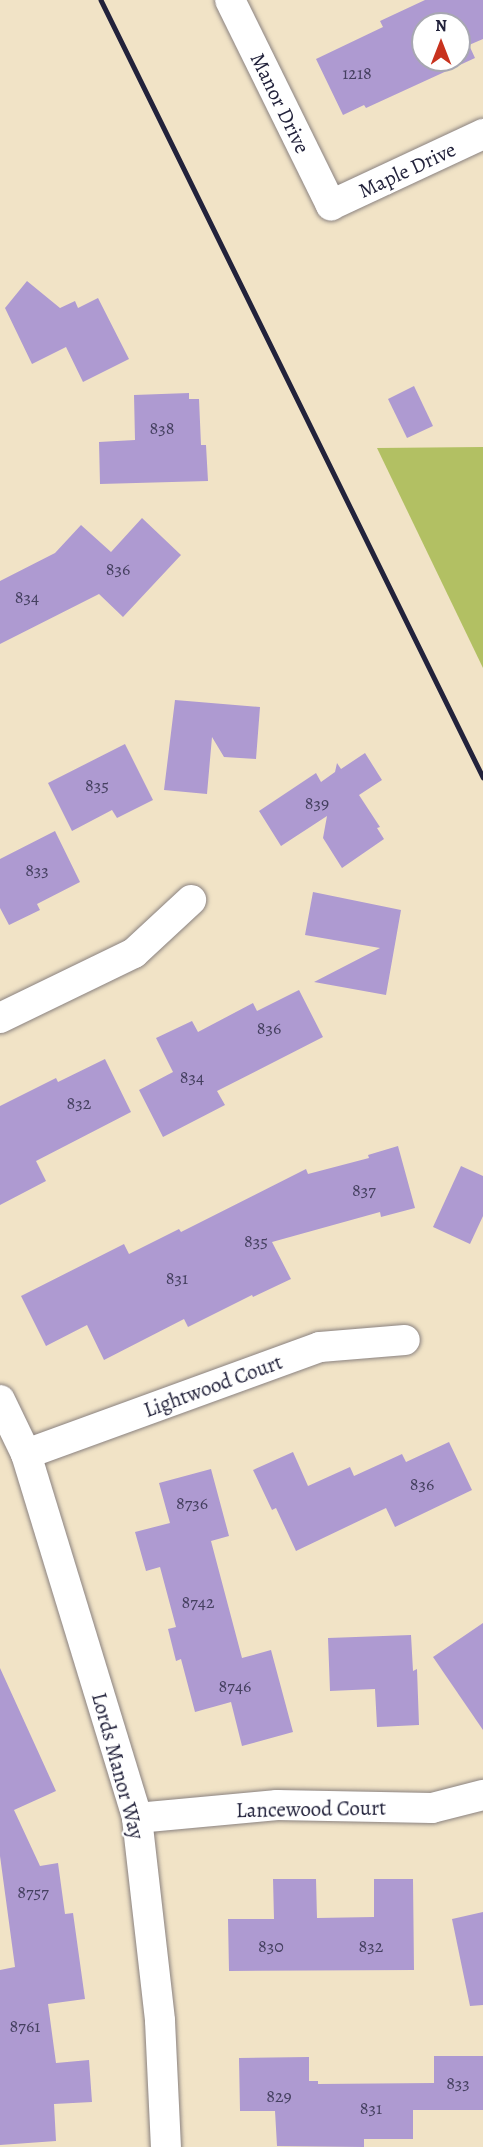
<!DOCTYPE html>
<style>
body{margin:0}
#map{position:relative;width:483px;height:2147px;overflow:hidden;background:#f1e3c6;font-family:Alegreya,serif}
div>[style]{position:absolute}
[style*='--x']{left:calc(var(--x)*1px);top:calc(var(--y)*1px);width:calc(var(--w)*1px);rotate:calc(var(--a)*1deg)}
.green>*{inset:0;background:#b2c063}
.building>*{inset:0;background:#ae9ad1}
.roads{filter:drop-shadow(0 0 2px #8a8280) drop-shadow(0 0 2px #8a8280)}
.minor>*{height:30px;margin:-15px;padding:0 15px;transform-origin:15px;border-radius:15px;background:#fff}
.rail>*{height:4.5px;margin:-2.25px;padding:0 2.25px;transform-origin:2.25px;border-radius:2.25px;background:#22223b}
span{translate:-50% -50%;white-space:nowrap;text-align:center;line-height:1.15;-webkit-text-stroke:4.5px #fff;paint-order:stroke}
.number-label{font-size:18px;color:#454060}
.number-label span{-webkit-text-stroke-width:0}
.street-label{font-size:21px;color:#22223b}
.north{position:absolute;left:411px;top:12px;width:60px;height:60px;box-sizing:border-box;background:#fff;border:2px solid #a7a7b1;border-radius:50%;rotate:0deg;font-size:16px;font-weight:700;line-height:24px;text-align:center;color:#22223b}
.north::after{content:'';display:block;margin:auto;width:21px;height:27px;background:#c8321e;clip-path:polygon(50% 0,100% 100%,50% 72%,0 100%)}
</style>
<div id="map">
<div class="green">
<div style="clip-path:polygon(483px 447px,483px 668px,377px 448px)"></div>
</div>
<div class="building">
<div style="clip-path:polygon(evenodd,425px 0,483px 0,483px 39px,469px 45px,475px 58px,366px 108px,364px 105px,343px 115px,316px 59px,383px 27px,380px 21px,425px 0,423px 24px,459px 24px,459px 60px,423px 60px,423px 24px)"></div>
<div style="clip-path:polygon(27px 281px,60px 308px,75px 301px,78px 308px,98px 298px,129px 359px,83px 382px,66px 347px,32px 364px,5px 308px)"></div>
<div style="clip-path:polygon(414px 386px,433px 426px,407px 438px,388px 399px)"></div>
<div style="clip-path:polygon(189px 393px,189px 399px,199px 399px,201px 445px,206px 445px,208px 481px,100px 484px,99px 442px,135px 440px,134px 395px)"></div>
<div style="clip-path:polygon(142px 518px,181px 555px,123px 617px,99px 594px,0 644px,0 581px,55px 553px,81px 525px,111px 552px)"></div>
<div style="clip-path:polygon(175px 700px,260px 707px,256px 759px,224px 757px,212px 737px,207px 794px,164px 790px)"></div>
<div style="clip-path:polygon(125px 744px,153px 800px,117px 818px,112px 810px,72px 831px,48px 783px)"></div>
<div style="clip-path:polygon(365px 753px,382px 780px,359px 795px,380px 827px,377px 828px,384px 839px,342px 868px,323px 838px,327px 816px,281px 846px,259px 811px,316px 773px,321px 782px,335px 772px,337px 763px,341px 769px)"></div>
<div style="clip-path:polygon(55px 831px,80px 882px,37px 904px,40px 910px,9px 925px,0 908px,0 859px)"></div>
<div style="clip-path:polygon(313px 892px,401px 910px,386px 995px,314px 982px,380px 948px,305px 935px)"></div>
<div style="clip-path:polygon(299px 990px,323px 1037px,217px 1091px,225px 1105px,163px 1137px,139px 1090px,173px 1072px,156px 1038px,192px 1021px,198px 1032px,253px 1003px,257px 1011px)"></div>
<div style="clip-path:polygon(105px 1059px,131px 1112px,36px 1161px,46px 1181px,0 1205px,0 1106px,56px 1078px,58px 1082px)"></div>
<div style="clip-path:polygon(398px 1146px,415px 1208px,381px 1217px,380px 1212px,272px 1242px,291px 1279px,253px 1297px,252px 1295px,188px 1327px,184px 1319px,104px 1360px,87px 1325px,46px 1346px,21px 1296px,124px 1244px,129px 1254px,179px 1229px,181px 1232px,306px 1169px,308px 1174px,369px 1158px,368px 1155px)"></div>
<div style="clip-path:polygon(461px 1166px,483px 1176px,483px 1216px,470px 1244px,433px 1227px)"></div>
<div style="clip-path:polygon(449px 1442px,472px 1490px,395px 1527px,386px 1508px,296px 1551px,276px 1508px,272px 1510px,253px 1470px,293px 1452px,308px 1486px,350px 1467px,354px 1476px,402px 1454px,406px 1462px)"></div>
<div style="clip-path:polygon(211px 1469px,229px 1536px,211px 1541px,242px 1658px,271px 1650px,293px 1732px,242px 1746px,231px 1702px,195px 1712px,181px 1659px,176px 1661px,168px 1629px,176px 1627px,160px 1567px,146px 1571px,135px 1532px,170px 1523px,159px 1483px)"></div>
<div style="clip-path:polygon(483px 1623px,483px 1730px,433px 1657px)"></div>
<div style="clip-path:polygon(411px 1635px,413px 1671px,417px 1669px,419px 1725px,377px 1727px,375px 1689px,330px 1691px,328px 1638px)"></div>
<div style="clip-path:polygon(0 1668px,56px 1791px,14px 1810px,40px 1866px,58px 1863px,65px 1914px,73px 1913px,85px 1999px,48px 2004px,56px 2063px,89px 2060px,92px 2102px,54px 2104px,56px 2141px,0 2145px,0 1970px,15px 1967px,0 1856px)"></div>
<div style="clip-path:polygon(273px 1879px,316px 1879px,317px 1918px,374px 1917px,374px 1879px,413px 1879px,414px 1970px,229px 1971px,228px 1919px,274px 1919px)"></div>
<div style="clip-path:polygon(483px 1912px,483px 2005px,470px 2006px,452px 1919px)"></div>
<div style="clip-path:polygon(434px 2056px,483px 2056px,483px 2110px,413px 2110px,413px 2139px,364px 2139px,364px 2147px,277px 2146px,275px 2111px,240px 2111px,239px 2058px,309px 2057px,309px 2081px,318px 2081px,318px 2084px,434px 2083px)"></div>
</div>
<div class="roads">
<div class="minor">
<div style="--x:230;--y:0;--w:229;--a:63.8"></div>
<div style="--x:331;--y:205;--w:168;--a:-25"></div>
<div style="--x:0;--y:1018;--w:149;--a:-25.9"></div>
<div style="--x:134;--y:953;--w:78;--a:-42.9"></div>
<div style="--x:0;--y:1400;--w:60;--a:64.3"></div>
<div style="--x:26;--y:1454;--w:381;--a:73"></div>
<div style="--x:137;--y:1818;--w:204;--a:83.5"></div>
<div style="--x:160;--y:2021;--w:126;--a:87.3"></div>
<div style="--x:26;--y:1454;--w:313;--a:-20"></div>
<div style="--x:320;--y:1347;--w:85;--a:-4.7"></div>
<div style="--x:137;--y:1818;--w:141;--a:-5.3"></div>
<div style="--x:277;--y:1805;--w:155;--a:1.1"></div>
<div style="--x:432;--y:1808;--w:53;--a:-14.3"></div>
</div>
</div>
<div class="rail">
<div style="--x:101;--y:0;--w:866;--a:63.82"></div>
</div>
<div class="number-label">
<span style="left:357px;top:73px">1218</span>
<span style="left:162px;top:428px">838</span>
<span style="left:118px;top:569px">836</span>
<span style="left:27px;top:597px">834</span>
<span style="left:97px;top:785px">835</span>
<span style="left:317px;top:803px">839</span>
<span style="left:37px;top:870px">833</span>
<span style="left:269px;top:1028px">836</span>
<span style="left:192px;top:1077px">834</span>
<span style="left:79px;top:1103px">832</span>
<span style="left:364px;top:1190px">837</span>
<span style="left:256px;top:1241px">835</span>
<span style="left:177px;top:1278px">831</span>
<span style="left:422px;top:1484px">836</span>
<span style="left:192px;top:1503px">8736</span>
<span style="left:198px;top:1602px">8742</span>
<span style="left:235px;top:1686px">8746</span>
<span style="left:33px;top:1892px">8757</span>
<span style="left:271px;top:1946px">830</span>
<span style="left:371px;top:1946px">832</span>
<span style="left:25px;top:2026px">8761</span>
<span style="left:458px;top:2083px">833</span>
<span style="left:279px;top:2096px">829</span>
<span style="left:371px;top:2108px">831</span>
</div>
<div class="street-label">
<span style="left:280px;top:103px;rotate:64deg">Manor Drive</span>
<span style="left:407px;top:170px;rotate:-25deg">Maple Drive</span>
<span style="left:213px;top:1386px;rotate:-20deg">Lightwood Court</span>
<span style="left:118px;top:1766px;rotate:75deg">Lords Manor Way</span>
<span style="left:311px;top:1809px;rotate:-1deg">Lancewood Court</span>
</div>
<div class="north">N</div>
</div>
